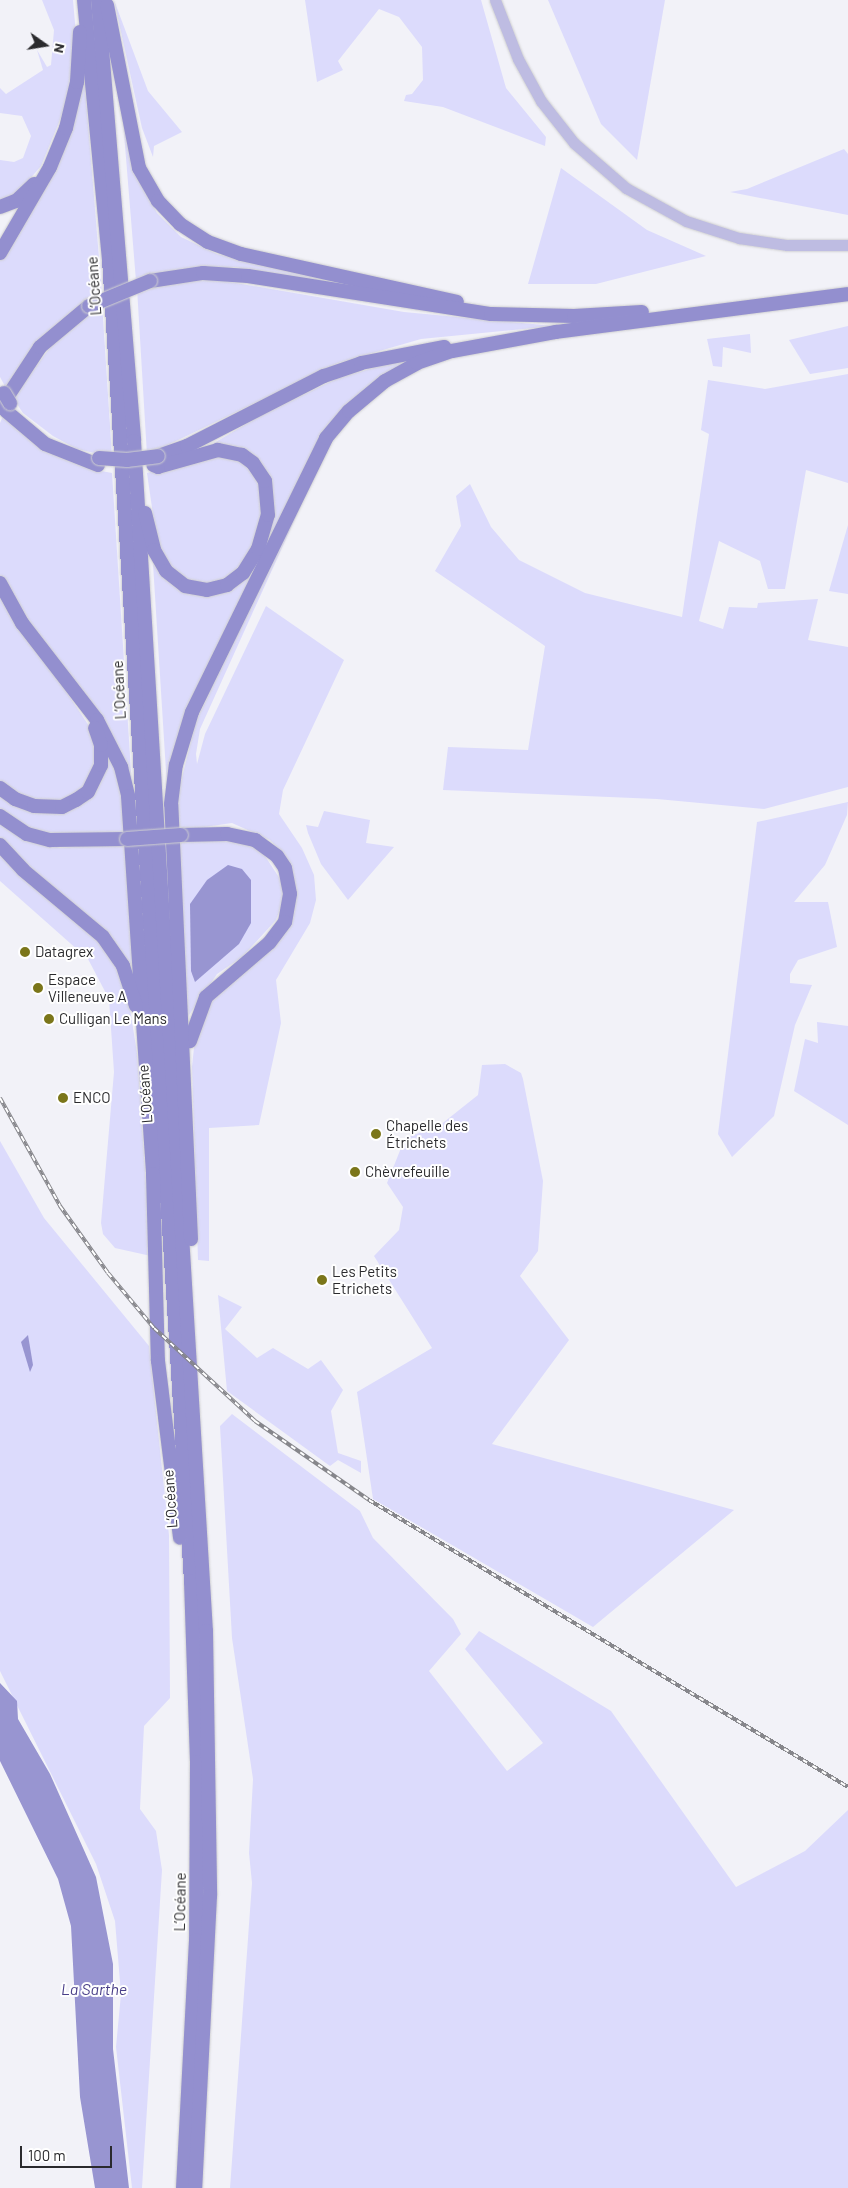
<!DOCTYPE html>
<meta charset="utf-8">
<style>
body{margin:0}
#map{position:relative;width:848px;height:2188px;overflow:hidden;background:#f2f2f8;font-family:Barlow,sans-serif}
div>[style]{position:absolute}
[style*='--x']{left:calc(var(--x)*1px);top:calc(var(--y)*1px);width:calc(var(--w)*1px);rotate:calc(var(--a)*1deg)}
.green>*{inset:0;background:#dcdbfc}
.water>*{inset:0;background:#9895d1}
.roads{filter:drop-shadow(0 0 1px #d0d0d1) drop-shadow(0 0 1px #d0d0d1)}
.primary>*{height:11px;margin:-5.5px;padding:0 5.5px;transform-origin:5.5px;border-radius:5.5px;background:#bebce2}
.motorway>*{height:14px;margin:-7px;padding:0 7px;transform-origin:7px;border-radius:7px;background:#938fcf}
.rail>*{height:4px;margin-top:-2px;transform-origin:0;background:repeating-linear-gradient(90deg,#fff 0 5.5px,#86868b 0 11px);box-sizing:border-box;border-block:1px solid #86868b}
.bridges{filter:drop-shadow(0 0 1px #d0d0d1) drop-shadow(0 0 1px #d0d0d1)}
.motorway-bridge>*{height:14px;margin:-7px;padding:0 7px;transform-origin:7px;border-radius:7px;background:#938fcf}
.dots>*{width:14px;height:14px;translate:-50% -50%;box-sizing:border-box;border:2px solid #fff;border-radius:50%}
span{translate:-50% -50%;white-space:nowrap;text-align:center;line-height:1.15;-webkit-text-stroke:4px #fff;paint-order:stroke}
.street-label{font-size:15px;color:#2a2a2d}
.poi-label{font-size:15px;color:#2a2a2d}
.left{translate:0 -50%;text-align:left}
.water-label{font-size:16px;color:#493f88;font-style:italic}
.north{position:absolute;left:20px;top:20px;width:50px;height:50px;-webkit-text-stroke:4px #fff;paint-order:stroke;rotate:103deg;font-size:14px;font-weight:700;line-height:20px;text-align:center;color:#2a2a2d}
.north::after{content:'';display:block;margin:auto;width:18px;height:22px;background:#2a2a2d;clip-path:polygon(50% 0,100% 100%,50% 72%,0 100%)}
.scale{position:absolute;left:20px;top:2146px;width:92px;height:22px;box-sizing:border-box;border:2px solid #2a2a2d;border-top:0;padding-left:6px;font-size:15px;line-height:18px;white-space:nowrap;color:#2a2a2d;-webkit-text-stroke:4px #fff;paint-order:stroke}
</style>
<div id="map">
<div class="green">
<div style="clip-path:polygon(42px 0,73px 0,77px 46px,71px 93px,41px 166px,16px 195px,0 201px,0 160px,14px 162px,23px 158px,31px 136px,22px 116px,0 113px,0 88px,6px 94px,43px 70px,37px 50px,47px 67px,51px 65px,54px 30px)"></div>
<div style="clip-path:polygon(114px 0,148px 91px,182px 132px,154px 146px,153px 157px,142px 128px)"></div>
<div style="clip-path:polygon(305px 0,481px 0,506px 88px,546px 137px,545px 146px,443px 107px,404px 101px,406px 95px,412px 94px,423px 80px,422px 47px,399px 17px,379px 9px,338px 61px,343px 70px,317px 82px)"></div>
<div style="clip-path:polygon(548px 0,665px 0,637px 160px,601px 124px)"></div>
<div style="clip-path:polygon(84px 74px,102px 295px,6px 388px,0 377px,0 259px)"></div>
<div style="clip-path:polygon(123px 121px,133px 170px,157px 213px,181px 237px,217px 254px,371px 289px,235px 267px,200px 269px,136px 281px)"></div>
<div style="clip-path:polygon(844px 149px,848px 154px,848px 215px,730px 192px,747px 189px)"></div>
<div style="clip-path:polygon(561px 168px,647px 230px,706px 256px,596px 284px,528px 284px)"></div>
<div style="clip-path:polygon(213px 279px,404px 312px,554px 326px,421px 339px,338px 363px,147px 455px,137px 288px)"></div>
<div style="clip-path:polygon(102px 303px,112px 457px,77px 449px,53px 436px,23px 413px,13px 398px,57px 338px)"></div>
<div style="clip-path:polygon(848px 326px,848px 368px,810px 374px,789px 340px)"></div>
<div style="clip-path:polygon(750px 334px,751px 353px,723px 347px,722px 367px,713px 366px,707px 339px)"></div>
<div style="clip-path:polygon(426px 353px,345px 408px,217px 651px,168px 803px,153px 564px,163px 575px,226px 592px,270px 525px,250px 453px,232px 446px,209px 446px,258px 417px,338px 378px)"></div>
<div style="clip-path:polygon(848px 374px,848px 483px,806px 470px,785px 589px,768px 589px,760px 561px,719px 541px,699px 621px,723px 629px,729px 607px,757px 608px,758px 603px,818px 599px,808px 640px,848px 647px,848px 787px,764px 809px,657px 799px,443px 790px,448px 747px,528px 750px,545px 646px,435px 571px,461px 526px,456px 496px,470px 484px,491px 527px,519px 560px,585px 593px,682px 617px,709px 434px,701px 430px,708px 380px,765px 389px)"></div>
<div style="clip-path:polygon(4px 414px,96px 470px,112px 473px,133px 803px,128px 776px,26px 626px,0 578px,0 423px)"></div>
<div style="clip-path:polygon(325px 453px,200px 729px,196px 754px,197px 764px,205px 734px,266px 606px,344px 660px,283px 790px,279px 814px,302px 848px,314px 875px,316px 900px,310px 923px,276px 980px,281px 1023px,259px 1125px,209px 1128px,209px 1261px,198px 1260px,192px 1067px,196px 1028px,207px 1005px,287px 931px,295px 910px,296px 889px,285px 856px,270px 840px,232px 823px,177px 831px,175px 806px,196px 721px)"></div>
<div style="clip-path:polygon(228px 456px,246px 462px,258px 475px,264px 507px,247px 560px,225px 581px,195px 585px,175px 574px,158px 549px,147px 473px,201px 458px)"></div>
<div style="clip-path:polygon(848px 525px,848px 594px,829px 591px)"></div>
<div style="clip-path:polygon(0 592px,91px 729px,98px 751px,88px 784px,67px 801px,35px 803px,0 784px)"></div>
<div style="clip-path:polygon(103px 737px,122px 790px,127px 834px,55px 835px,31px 830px,0 808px,0 797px,37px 813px,54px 813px,92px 795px,105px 769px)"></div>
<div style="clip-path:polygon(848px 802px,847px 815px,825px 865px,794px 902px,828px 902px,837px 947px,798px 960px,790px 974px,790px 983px,812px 985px,795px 1025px,774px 1116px,732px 1157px,718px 1134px,757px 822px)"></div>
<div style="clip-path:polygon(324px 811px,370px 820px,366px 843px,394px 847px,348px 900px,321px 864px,308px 833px,306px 825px,318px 827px)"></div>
<div style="clip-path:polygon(0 823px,10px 831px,60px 848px,127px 843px,138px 990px,132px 970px,105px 929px,25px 866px,0 839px)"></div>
<div style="clip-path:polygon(215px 839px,240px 841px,263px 853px,282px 882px,283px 902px,276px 920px,242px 957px,217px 974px,187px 1018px,176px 840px)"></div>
<div style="clip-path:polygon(0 851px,96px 936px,114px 960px,127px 990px,137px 1053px,151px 1256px,115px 1248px,103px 1234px,101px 1223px,114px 1072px,109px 999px,88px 959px,0 881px)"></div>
<div style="clip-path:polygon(817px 1022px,848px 1026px,848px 1125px,794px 1091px,805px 1039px,818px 1043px)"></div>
<div style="clip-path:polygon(505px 1064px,521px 1073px,523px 1079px,543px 1181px,538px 1251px,520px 1276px,569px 1340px,492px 1444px,734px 1510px,593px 1627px,373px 1499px,357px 1392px,432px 1348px,374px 1256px,399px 1230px,403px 1207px,387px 1183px,405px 1138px,439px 1126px,478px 1095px,482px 1065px)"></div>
<div style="clip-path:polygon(0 1141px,44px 1218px,149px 1346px,169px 1535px,170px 1698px,144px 1726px,140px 1809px,156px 1831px,162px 1870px,142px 2188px,132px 2188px,116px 2047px,121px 1994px,115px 1921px,96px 1864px,0 1671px)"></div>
<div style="clip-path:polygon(218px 1295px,242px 1307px,225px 1329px,257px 1358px,273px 1348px,308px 1369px,321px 1360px,343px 1390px,331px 1411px,338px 1453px,361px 1461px,361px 1473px,338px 1460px,330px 1466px,227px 1391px)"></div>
<div style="clip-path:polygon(232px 1414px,360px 1511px,373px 1538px,453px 1619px,461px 1634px,429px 1671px,507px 1771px,543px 1743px,465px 1649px,479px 1631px,611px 1711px,736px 1887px,805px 1851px,848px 1810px,848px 2188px,230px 2188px,252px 1883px,249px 1853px,253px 1779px,232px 1638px,220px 1426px)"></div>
</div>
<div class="water">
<div style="clip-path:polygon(228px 865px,242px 869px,251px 880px,251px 923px,239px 944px,195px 982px,191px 971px,190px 904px,207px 880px)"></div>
<div style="clip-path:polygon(28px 1335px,33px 1365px,30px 1372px,21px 1342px)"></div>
<div style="clip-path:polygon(0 1683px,17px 1701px,18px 1719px,50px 1774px,96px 1877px,113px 1964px,113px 2049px,129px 2188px,95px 2188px,80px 2097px,71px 1926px,58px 1879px,0 1761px)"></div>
</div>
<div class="roads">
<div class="primary">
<div style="--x:495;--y:0;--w:63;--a:68.7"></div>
<div style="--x:518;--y:59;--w:48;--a:61.3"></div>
<div style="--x:541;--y:101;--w:53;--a:51.8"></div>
<div style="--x:574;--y:143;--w:69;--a:40.9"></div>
<div style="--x:626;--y:188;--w:68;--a:28.8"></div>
<div style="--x:686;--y:221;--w:56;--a:17.8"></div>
<div style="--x:739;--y:238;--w:49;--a:8.3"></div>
<div style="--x:787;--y:245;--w:61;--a:0"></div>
</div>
<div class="motorway">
<div style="--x:84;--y:0;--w:261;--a:84.5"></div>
<div style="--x:109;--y:260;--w:1324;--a:86.45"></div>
<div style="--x:191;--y:1581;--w:181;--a:88.1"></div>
<div style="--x:197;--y:1762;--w:178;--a:90.3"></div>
<div style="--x:196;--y:1940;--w:248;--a:93"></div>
<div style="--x:98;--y:0;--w:442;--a:85.3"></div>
<div style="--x:134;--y:441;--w:1192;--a:86.54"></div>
<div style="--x:206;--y:1631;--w:265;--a:89.1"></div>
<div style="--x:210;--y:1896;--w:292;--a:92.9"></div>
<div style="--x:107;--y:5;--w:166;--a:78.9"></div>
<div style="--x:139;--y:168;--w:38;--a:60"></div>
<div style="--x:158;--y:201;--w:32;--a:46"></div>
<div style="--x:180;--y:224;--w:33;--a:33"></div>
<div style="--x:208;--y:242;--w:35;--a:20"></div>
<div style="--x:241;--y:254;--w:221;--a:12.5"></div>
<div style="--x:0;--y:207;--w:17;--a:-21"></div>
<div style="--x:16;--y:201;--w:25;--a:-43"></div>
<div style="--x:0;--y:253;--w:99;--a:-59.8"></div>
<div style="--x:50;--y:167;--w:42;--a:-67.7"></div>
<div style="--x:66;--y:128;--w:47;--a:-76.6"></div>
<div style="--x:77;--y:82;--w:50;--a:-86.6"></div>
<div style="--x:150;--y:281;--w:54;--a:-8.6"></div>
<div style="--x:203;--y:273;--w:45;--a:3.8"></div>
<div style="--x:248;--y:276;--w:246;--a:8.9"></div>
<div style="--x:491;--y:314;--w:83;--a:1.4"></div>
<div style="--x:574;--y:316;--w:68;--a:-3.4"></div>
<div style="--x:0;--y:408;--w:73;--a:-56.7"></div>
<div style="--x:40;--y:347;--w:64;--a:-39.9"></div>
<div style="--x:6;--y:411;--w:51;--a:40.2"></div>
<div style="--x:45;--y:444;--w:57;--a:21.6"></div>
<div style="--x:158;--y:456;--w:31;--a:-19"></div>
<div style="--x:187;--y:446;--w:154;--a:-27.1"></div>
<div style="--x:324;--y:376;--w:39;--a:-19"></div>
<div style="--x:361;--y:363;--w:85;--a:-10.9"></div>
<div style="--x:145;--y:513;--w:38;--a:76"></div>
<div style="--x:154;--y:550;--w:24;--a:60"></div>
<div style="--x:166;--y:571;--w:24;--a:38"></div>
<div style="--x:185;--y:586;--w:22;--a:10"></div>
<div style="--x:207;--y:590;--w:21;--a:-14"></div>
<div style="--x:227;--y:585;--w:20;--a:-37"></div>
<div style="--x:243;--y:573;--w:28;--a:-58"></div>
<div style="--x:258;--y:549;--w:35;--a:-74"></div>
<div style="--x:268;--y:515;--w:34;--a:-95"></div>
<div style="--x:265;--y:481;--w:22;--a:-124"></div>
<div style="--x:253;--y:463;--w:14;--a:-144"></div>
<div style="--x:242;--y:455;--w:25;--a:-168"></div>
<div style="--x:218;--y:450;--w:62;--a:164.2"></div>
<div style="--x:158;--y:467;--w:5;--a:-158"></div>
<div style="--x:0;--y:583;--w:46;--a:61.2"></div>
<div style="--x:22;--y:623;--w:123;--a:52.3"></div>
<div style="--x:97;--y:720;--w:53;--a:62.9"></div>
<div style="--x:121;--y:767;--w:30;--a:76"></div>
<div style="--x:128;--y:796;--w:379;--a:86.2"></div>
<div style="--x:153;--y:1174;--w:187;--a:88.5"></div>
<div style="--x:158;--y:1361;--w:178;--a:82.9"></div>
<div style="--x:0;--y:788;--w:19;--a:36"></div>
<div style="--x:15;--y:799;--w:20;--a:20"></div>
<div style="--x:34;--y:806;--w:28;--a:2"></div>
<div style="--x:62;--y:807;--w:16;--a:-27"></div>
<div style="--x:76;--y:800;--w:14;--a:-34"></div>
<div style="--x:88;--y:792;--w:30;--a:-64"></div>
<div style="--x:101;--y:765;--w:20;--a:-90"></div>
<div style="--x:101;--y:745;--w:18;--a:-109"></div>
<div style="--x:0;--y:816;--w:32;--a:34"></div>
<div style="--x:27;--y:834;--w:24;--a:15"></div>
<div style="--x:50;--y:840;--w:77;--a:-0.7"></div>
<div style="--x:181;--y:835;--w:46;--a:-1.2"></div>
<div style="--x:227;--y:834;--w:29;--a:12"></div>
<div style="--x:255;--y:840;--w:27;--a:36"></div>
<div style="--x:277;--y:856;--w:14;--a:56"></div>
<div style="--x:285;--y:868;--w:26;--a:79"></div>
<div style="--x:290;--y:894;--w:28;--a:100"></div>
<div style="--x:285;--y:922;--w:26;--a:127"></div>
<div style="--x:269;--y:943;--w:83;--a:139.4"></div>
<div style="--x:206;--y:997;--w:47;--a:110"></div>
<div style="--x:0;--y:845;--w:34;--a:47"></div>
<div style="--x:23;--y:870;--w:104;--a:39.9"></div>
<div style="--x:103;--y:937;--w:35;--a:55"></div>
<div style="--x:123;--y:966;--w:42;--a:72"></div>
<div style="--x:191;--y:1239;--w:435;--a:-92.6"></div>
<div style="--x:171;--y:804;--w:39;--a:-83"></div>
<div style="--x:176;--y:765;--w:55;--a:-73.2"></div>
<div style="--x:192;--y:712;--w:305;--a:-63.9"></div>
<div style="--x:326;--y:438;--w:35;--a:-50"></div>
<div style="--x:349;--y:411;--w:47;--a:-39.8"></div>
<div style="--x:385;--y:381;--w:37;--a:-29"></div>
<div style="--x:417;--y:363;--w:37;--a:-19"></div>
<div style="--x:452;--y:351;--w:106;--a:-10.4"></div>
<div style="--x:556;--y:332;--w:294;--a:-7.4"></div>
</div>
</div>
<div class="rail">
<div style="--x:0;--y:1098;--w:124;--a:60.9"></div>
<div style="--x:60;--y:1206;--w:82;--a:54.4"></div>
<div style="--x:108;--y:1273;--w:72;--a:50.1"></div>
<div style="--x:154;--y:1328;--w:137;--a:42.6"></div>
<div style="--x:255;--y:1421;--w:139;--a:34.7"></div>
<div style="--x:369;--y:1500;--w:558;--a:30.93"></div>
</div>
<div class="bridges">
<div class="motorway-bridge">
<div style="--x:89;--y:306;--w:66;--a:-22.3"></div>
<div style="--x:4;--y:393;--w:12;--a:59"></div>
<div style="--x:99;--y:458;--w:28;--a:4"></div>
<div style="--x:127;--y:460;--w:31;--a:-7"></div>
<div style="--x:127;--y:839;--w:54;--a:-4.2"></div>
</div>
</div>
<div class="dots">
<div style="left:25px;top:952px;background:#7b761a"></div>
<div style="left:38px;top:988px;background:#7b761a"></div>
<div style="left:49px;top:1019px;background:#7b761a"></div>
<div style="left:63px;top:1098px;background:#7b761a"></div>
<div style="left:376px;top:1134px;background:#7b761a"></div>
<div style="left:355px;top:1172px;background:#7b761a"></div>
<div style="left:322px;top:1280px;background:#7b761a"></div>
</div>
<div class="street-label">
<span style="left:94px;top:286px;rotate:-94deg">L’Océane</span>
<span style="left:119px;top:690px;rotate:-93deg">L’Océane</span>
<span style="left:145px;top:1094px;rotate:-94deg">L’Océane</span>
<span style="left:170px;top:1499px;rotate:-94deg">L’Océane</span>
<span style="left:180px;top:1902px;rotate:-89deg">L’Océane</span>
</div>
<div class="poi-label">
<span class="left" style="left:35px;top:952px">Datagrex</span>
<span class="left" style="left:48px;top:988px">Espace<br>Villeneuve A</span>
<span class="left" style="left:59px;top:1019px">Culligan Le Mans</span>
<span class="left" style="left:73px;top:1098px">ENCO</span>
<span class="left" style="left:386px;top:1134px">Chapelle des<br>Étrichets</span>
<span class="left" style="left:365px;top:1172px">Chèvrefeuille</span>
<span class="left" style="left:332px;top:1280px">Les Petits<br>Etrichets</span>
</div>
<div class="water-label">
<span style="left:94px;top:1989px">La Sarthe</span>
</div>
<div class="north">N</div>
<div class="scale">100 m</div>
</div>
